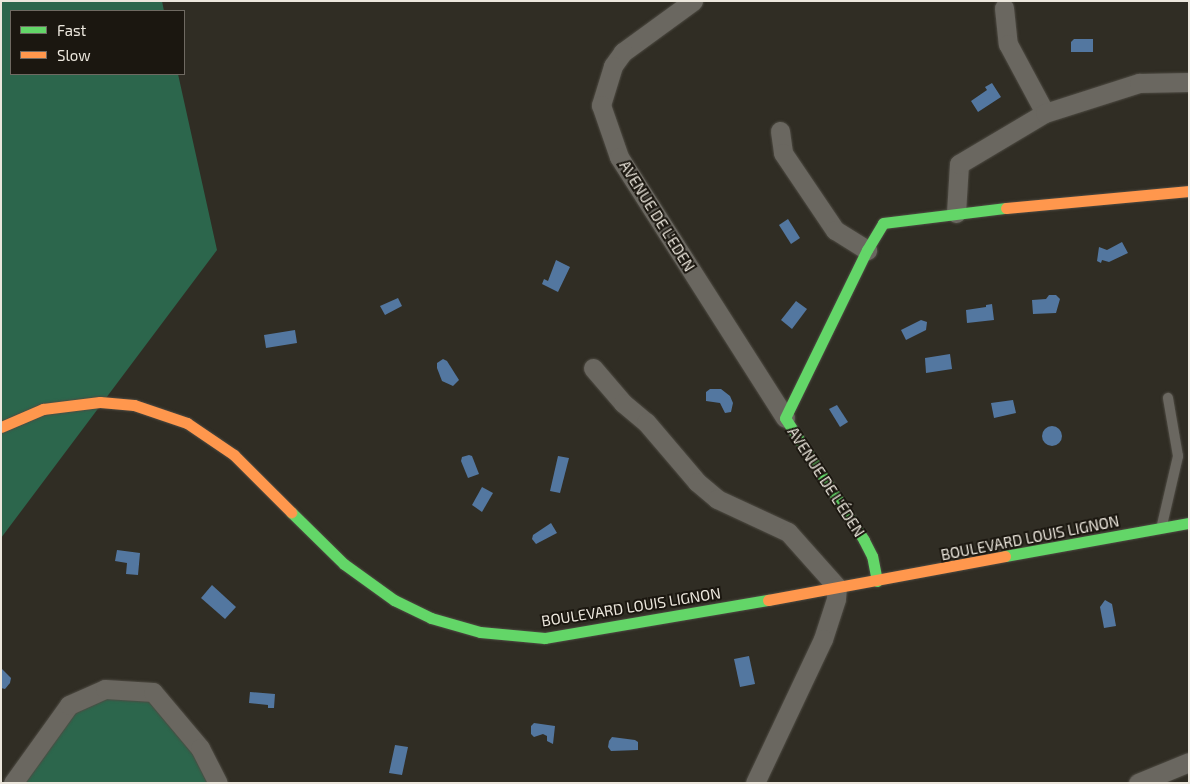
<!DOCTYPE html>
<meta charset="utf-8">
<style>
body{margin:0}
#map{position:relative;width:1190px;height:784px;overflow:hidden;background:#302d24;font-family:"Exo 2",sans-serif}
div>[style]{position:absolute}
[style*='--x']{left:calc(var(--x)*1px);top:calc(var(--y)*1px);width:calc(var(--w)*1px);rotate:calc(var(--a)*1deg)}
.forest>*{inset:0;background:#2c664c}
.water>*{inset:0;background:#5377a0}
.round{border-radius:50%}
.roads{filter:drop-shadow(0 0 1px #4e4b43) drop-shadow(0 0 1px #4e4b43)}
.lane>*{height:10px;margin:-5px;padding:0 5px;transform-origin:5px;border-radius:5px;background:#6a6760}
.street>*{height:19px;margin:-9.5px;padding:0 9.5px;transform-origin:9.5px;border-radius:9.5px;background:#6a6760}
.fast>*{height:11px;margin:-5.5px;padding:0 5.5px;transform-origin:5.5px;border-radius:5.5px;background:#63d668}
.slow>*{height:11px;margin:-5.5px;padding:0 5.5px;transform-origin:5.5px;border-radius:5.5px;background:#ff974d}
span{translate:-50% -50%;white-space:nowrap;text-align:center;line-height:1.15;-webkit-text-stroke:4px #1b1710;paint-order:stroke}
.street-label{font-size:15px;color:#ece7dd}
.frame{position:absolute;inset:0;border:2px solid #ece7dd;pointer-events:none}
.legend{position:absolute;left:10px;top:10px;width:175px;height:65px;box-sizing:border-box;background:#1b1710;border:1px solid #6f6a62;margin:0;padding:6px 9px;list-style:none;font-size:15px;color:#ece7dd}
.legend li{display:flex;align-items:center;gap:10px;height:25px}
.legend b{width:25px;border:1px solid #6f6a62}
</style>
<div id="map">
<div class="forest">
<div style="clip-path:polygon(1px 1px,162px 1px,164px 11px,11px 11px,11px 74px,178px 74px,217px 250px,1px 538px)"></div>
<div style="clip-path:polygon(105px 690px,153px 693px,216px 783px,13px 783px,70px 706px)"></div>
</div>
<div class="water">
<div style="clip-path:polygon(1074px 39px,1093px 39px,1093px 52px,1071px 52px,1071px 42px)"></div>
<div style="clip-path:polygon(992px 83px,1001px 97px,978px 112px,971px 101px,987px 90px,985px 87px)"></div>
<div style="clip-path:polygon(788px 219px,800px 238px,791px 244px,779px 225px)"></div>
<div style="clip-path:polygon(1122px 242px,1128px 253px,1109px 262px,1102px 260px,1101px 263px,1097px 261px,1099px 247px,1107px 250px)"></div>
<div style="clip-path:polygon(556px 260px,570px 267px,558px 292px,542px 284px,544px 279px,548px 281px)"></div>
<div style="clip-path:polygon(1049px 295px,1056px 295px,1060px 299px,1056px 313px,1033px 314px,1032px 300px,1046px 299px)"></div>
<div style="clip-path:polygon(398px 298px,402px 306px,385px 315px,380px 306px)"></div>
<div style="clip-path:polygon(796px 301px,807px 309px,792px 329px,781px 320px)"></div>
<div style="clip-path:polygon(992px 304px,994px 320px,967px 323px,966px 310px,986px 307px,986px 305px)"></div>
<div style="clip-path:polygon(921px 320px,927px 322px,926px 330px,906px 340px,901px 330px)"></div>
<div style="clip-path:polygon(295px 330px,297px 343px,266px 348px,264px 335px)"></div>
<div style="clip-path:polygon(950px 354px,952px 369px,926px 373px,925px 358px)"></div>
<div style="clip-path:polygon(443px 359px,447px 361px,459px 380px,453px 386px,442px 381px,437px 368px,437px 363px)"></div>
<div style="clip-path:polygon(710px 389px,721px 389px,730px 396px,733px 403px,731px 412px,725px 413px,720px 403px,706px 401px,706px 392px)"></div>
<div style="clip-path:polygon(1013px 400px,1016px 413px,994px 418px,991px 403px)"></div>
<div style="clip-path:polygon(837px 405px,848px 422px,840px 427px,829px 409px)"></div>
<div class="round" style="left:1042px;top:426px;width:20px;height:20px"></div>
<div style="clip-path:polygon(469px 455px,472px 456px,479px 474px,468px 478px,461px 461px,462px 457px)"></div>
<div style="clip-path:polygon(558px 456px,569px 458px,560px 493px,550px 491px)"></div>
<div style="clip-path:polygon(482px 487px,493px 493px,482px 512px,472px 505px)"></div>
<div style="clip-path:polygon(551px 523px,557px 533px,536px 544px,532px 539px,533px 535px)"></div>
<div style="clip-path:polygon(117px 550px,140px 553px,138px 575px,126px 574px,127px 563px,115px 561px)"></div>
<div style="clip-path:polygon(212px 585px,236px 607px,225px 619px,201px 598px)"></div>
<div style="clip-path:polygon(1105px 600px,1112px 604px,1116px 626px,1104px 628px,1100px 607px)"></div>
<div style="clip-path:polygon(749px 656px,755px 684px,740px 687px,734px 659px)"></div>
<div style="clip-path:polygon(1px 668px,11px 678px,10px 683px,5px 689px,1px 688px)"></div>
<div style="clip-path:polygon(250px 692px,275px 694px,274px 708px,268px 708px,268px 705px,249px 703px)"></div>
<div style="clip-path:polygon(534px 723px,555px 726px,553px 744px,547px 741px,547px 736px,543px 734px,534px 737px,531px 734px,531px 726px)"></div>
<div style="clip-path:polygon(612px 737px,635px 740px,638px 742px,638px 750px,611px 751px,608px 747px,609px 741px)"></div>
<div style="clip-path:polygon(395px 745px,408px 747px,402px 775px,389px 773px)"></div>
</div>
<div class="roads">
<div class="lane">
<div style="--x:1162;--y:525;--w:71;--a:-76.9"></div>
<div style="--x:1178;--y:456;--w:59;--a:-99.8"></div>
</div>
<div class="street">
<div style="--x:693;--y:1;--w:87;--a:143.9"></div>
<div style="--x:623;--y:52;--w:17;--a:126"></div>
<div style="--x:613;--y:66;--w:41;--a:107.1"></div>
<div style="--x:601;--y:105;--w:55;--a:70.9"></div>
<div style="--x:619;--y:157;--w:309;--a:57.5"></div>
<div style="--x:1004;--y:8;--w:36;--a:84"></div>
<div style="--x:1008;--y:44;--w:78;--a:61.8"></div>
<div style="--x:780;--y:131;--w:22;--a:82"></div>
<div style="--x:783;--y:153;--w:93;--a:56"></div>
<div style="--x:835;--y:230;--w:38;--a:32"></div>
<div style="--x:956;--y:213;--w:49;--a:-86.5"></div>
<div style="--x:959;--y:164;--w:100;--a:-30.7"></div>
<div style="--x:1045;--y:113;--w:99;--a:-17.7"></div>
<div style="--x:1139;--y:83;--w:50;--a:-1.1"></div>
<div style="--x:593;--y:368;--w:46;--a:49.4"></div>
<div style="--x:623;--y:403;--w:30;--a:40"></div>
<div style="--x:646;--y:422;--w:79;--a:49.6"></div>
<div style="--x:697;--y:482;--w:26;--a:40"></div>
<div style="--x:717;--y:499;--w:78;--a:24.9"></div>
<div style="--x:788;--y:532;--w:74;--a:48.3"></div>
<div style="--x:837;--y:587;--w:12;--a:95"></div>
<div style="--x:836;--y:599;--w:42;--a:108"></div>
<div style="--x:823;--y:639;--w:159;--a:115.3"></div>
<div style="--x:13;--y:783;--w:96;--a:-54.3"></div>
<div style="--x:69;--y:705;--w:39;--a:-24"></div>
<div style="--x:105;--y:689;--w:48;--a:3.6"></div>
<div style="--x:153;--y:692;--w:73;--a:50"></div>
<div style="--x:200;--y:748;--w:39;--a:63"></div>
<div style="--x:1138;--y:783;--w:55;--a:-22.4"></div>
</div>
<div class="fast">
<div style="--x:291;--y:512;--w:74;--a:44.5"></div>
<div style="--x:344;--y:564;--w:62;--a:35.8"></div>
<div style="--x:394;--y:600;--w:41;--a:25.9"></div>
<div style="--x:431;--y:618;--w:51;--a:15.9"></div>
<div style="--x:480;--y:632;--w:65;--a:5.3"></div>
<div style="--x:545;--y:638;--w:226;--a:-9.7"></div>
<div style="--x:1005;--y:556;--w:187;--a:-10.2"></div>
<div style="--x:877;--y:581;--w:25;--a:-101"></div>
<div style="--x:872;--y:556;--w:18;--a:-117"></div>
<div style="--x:864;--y:540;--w:145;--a:-122.9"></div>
<div style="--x:785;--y:418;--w:187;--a:-64"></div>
<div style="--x:867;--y:250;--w:31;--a:-59"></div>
<div style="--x:883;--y:223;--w:124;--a:-7"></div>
</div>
<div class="slow">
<div style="--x:1006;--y:208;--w:184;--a:-5.3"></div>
<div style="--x:1;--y:427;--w:46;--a:-23.2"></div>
<div style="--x:43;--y:409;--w:57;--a:-7"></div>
<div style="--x:100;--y:402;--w:34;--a:5"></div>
<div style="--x:134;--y:405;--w:56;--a:18.8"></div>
<div style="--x:187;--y:423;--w:57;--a:34.2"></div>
<div style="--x:234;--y:455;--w:81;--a:45"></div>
<div style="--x:768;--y:600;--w:241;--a:-10.5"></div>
</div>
</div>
<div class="street-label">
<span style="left:657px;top:216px;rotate:58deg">AVENUE DE L'EDEN</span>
<span style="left:826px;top:482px;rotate:57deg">AVENUE DE L'ÉDEN</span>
<span style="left:1030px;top:538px;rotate:-11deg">BOULEVARD LOUIS LIGNON</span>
<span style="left:631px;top:607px;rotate:-9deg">BOULEVARD LOUIS LIGNON</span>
</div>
<div class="frame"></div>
<ul class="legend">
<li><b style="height:6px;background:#63d668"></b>Fast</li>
<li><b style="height:6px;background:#ff974d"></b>Slow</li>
</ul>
</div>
